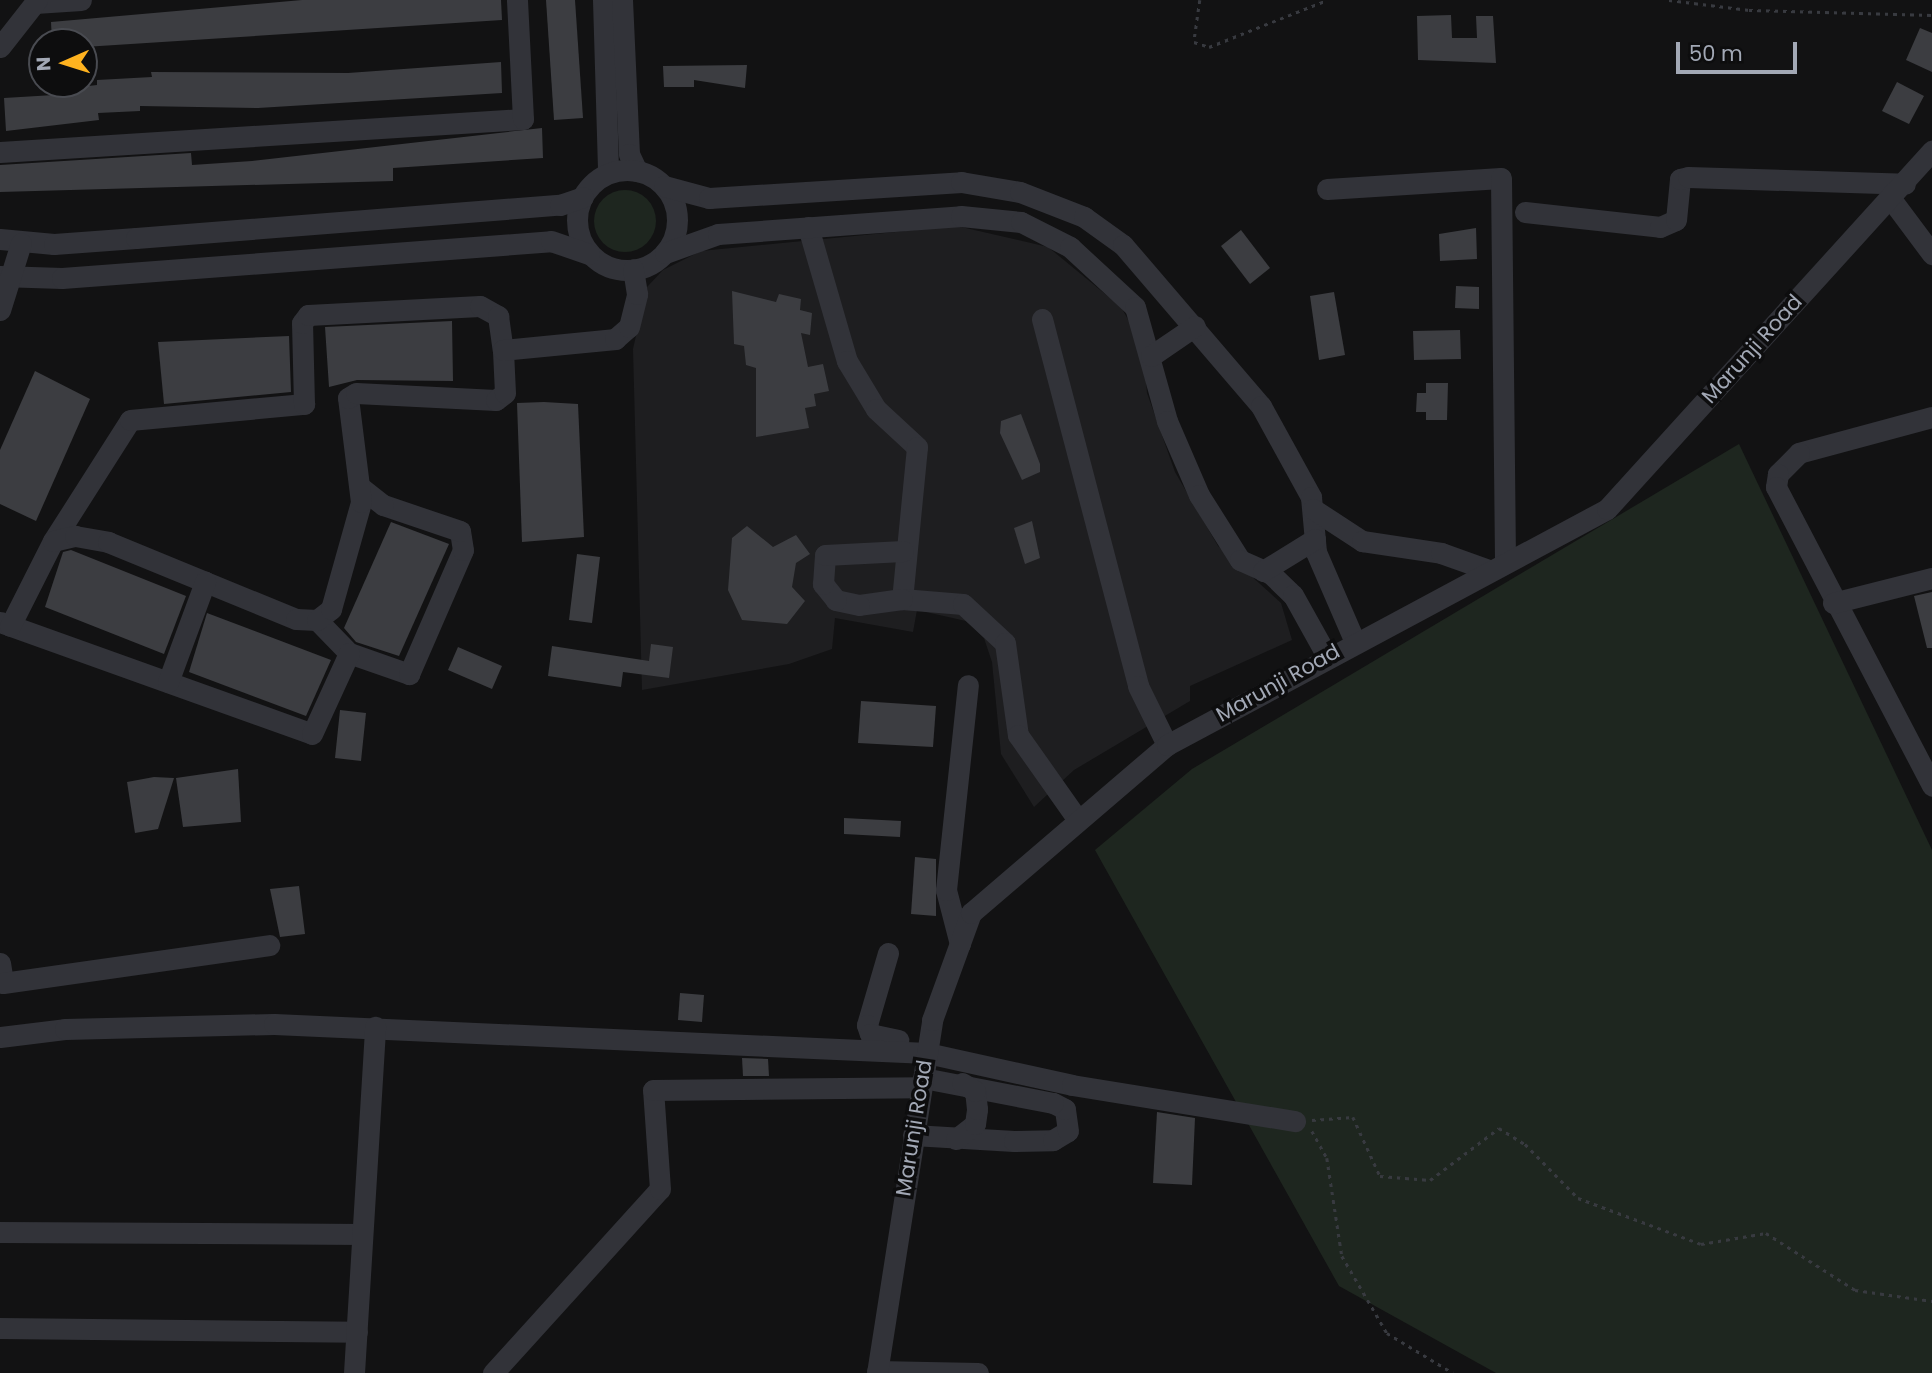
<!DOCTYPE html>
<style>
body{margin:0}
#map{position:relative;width:1932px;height:1373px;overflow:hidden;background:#121213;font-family:Poppins,sans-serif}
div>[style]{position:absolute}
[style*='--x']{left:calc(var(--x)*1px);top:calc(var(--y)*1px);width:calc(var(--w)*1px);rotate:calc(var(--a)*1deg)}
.built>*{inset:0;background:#1e1e20}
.green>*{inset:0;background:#1e261f}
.round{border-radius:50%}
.building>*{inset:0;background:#3c3d41}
.path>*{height:2.5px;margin-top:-1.25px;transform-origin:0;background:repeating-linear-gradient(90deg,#383a40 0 3.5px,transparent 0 8.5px)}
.minor>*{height:21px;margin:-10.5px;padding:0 10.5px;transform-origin:10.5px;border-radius:10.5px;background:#323339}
.minor>.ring{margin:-10.5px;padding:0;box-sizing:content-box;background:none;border:21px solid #323339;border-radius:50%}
span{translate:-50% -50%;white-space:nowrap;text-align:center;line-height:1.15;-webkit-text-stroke:7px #0d0d0e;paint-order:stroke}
.street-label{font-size:21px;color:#a2a8b5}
.north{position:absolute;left:28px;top:28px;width:70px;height:70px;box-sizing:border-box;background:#0d0d0e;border:2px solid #494b51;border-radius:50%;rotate:267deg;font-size:19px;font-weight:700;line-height:28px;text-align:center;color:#a2a8b5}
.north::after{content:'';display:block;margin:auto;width:24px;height:32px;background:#feb21f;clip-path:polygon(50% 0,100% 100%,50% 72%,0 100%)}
.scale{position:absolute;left:1676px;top:42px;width:121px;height:32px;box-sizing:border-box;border:4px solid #a2a8b5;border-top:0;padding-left:9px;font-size:21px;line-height:24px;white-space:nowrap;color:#a2a8b5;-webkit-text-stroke:5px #0d0d0e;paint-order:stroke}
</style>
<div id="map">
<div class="built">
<div style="clip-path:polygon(957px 226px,1048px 247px,1121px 307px,1143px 346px,1147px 393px,1175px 472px,1218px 546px,1281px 603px,1292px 640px,1190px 686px,1190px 701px,1074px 770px,1034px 807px,1001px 754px,992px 662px,984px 638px,966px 621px,917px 610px,913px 632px,835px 618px,832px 649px,789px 664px,642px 690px,633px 349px,647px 287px,663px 270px,701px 251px)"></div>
</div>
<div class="green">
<div class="round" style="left:594px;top:190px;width:62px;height:62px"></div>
<div style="clip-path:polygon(1739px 444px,1932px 850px,1932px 1373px,1496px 1373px,1339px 1286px,1095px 850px,1192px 769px)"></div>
</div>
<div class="building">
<div style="clip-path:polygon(302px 0,501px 0,502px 20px,84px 47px,52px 42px,51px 22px)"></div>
<div style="clip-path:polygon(546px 0,575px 0,583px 118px,554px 120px)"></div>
<div style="clip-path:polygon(1451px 15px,1452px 38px,1477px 38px,1476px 16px,1493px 16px,1496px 63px,1418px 60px,1417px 16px)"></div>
<div style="clip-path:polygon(1920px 28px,1932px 33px,1932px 72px,1906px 60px)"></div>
<div style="clip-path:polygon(501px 62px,502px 93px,258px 108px,140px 106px,140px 111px,98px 113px,99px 120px,6px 131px,4px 98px,54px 95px,54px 90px,97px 85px,97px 80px,152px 77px,151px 72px,348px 73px)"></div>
<div style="clip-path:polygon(747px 65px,745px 88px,694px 80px,694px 87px,664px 87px,663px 66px)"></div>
<div style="clip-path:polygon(1897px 82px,1924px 96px,1909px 124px,1882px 111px)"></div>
<div style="clip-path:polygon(542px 128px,543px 158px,393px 168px,393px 181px,0 192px,0 165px,191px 153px,192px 165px,252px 161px)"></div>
<div style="clip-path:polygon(1476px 228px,1477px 259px,1440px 261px,1439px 234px)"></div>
<div style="clip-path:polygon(1241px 230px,1270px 268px,1250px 284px,1221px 246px)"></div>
<div style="clip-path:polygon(1456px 286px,1479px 287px,1479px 309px,1455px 308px)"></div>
<div style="clip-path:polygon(732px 291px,776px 302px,779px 294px,801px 299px,800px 310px,812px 313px,810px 335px,801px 333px,808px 367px,823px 364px,829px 391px,814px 394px,816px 406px,805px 408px,809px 428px,756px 437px,756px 368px,746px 365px,744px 346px,734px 344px)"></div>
<div style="clip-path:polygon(1334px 292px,1345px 355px,1319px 360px,1310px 296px)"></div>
<div style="clip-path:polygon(452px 321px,453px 381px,357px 380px,329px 387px,325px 327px)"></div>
<div style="clip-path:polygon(1460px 330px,1461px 359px,1414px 360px,1413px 331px)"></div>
<div style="clip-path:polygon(289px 336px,291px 392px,164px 404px,158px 342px)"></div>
<div style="clip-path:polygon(35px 371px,90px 399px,36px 521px,0 504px,0 450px)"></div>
<div style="clip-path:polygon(1426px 383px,1448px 383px,1447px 420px,1426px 420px,1426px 412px,1416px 412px,1417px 393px,1426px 393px)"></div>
<div style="clip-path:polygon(544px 402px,578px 404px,584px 537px,522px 542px,517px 403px)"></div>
<div style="clip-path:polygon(1021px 414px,1040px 464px,1040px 472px,1022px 480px,1000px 433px,1001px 421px)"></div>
<div style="clip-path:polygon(1032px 521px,1040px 558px,1025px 564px,1014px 528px)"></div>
<div style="clip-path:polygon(391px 522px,449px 544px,399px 656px,356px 642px,344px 628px)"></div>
<div style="clip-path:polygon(747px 526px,773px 547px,796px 535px,810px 554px,796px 563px,792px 587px,805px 601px,787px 624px,742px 620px,728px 590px,732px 538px)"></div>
<div style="clip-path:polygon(71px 550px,186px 596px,164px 654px,45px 607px,63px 552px)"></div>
<div style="clip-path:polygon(577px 554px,600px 557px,592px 623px,569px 620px)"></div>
<div style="clip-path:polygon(1932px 592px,1932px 648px,1927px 648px,1914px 596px)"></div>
<div style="clip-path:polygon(207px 613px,331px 660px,306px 716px,189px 672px)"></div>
<div style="clip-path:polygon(651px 644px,673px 647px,669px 678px,623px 672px,621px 687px,548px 676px,552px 646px,649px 661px)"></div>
<div style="clip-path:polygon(458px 647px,502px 666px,492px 689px,448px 670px)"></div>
<div style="clip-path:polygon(861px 701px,936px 706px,933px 747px,858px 743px)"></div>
<div style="clip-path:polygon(340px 710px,366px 713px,361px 761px,335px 758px)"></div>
<div style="clip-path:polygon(238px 769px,241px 822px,183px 827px,176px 778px)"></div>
<div style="clip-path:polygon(154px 777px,174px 778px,158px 829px,135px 833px,127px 782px)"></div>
<div style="clip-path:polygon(844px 818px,901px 821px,900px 837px,844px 834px)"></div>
<div style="clip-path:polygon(915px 857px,936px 859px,936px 916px,911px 914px)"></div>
<div style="clip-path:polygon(299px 886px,305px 934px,280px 937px,270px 889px)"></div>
<div style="clip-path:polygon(680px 993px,704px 995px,702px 1022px,678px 1020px)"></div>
<div style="clip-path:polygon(742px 1058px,768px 1059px,769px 1076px,743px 1076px)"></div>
<div style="clip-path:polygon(1157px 1112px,1195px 1118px,1192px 1185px,1153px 1183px)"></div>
</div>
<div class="path">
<div style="--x:1200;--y:0;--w:42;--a:98.1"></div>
<div style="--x:1194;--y:42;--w:16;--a:18"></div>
<div style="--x:1209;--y:47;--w:127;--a:-21.7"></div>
<div style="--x:1669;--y:0;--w:81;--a:7.1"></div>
<div style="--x:1749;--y:10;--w:183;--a:1.6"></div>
<div style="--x:1312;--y:1120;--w:41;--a:-4.2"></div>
<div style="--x:1353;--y:1117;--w:65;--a:65.4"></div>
<div style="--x:1380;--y:1176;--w:50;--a:4.6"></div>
<div style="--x:1430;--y:1180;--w:86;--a:-37"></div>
<div style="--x:1499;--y:1128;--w:31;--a:32"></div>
<div style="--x:1525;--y:1144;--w:76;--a:45.5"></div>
<div style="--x:1578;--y:1198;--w:131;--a:20.5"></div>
<div style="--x:1701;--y:1244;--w:66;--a:-9.6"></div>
<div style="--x:1766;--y:1233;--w:106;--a:32.6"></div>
<div style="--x:1855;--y:1290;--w:78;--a:8.1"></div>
<div style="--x:1312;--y:1131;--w:31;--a:61"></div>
<div style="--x:1327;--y:1158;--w:99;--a:81.3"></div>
<div style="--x:1342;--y:1256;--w:89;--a:59.7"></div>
<div style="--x:1387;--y:1333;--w:77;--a:31.2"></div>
</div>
<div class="minor">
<div style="--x:603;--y:0;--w:173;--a:88.3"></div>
<div style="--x:622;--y:0;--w:154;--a:87.4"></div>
<div style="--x:629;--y:154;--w:19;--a:65"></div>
<div style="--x:35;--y:3;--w:46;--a:-3.7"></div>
<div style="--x:0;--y:47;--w:60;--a:-51.8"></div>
<div style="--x:0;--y:152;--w:524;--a:-3.61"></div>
<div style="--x:523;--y:119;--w:119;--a:-92.9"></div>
<div class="ring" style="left:577px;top:170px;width:79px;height:79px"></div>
<div style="--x:664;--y:186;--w:47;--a:14.9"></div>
<div style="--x:709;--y:198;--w:253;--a:-3.6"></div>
<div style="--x:961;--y:182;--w:60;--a:9.6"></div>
<div style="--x:1020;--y:192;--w:69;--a:21.3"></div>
<div style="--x:1084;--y:217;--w:48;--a:35.7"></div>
<div style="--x:1123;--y:245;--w:212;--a:49.4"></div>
<div style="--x:1261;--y:406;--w:104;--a:61.2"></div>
<div style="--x:1311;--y:497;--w:55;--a:84.8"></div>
<div style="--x:1316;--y:552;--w:96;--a:66.6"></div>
<div style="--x:1327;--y:189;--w:174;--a:-3.6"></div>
<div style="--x:1501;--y:178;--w:384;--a:89.4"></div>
<div style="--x:1891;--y:199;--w:69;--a:53.3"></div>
<div style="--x:1525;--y:212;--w:136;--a:6.3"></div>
<div style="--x:1660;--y:227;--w:17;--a:-24"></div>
<div style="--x:1676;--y:220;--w:41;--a:-84.4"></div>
<div style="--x:1680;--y:179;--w:8;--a:-14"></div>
<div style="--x:1688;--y:177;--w:217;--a:1.8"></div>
<div style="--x:808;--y:227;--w:140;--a:73.8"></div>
<div style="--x:847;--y:361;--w:56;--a:58.9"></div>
<div style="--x:876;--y:409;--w:56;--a:42.8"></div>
<div style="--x:917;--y:447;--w:153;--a:95.6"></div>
<div style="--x:902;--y:599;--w:61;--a:4.7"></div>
<div style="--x:963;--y:604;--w:57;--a:42.9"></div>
<div style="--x:1005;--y:643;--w:93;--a:82"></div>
<div style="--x:1018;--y:735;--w:104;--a:54.8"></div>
<div style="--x:0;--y:239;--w:54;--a:5.3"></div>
<div style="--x:54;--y:244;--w:82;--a:-4.2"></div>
<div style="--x:136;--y:238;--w:425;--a:-4.5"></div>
<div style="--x:560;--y:205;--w:24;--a:-19"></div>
<div style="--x:665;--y:253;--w:56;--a:-19.7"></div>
<div style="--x:718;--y:234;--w:244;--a:-4.2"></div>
<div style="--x:961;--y:216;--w:60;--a:5.7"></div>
<div style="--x:1021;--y:222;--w:55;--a:27"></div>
<div style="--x:1070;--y:247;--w:88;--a:42.7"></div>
<div style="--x:1135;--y:307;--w:118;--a:74.3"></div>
<div style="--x:1167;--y:421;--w:81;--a:66.6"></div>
<div style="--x:1199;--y:495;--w:77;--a:57.8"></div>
<div style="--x:1240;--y:560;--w:34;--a:24"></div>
<div style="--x:1271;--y:574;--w:30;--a:44"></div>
<div style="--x:1293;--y:595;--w:70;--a:60.9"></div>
<div style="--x:0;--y:276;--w:62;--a:1.8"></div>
<div style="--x:62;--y:278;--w:490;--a:-4.3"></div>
<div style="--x:551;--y:241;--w:40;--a:18.9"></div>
<div style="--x:0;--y:310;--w:70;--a:-72.6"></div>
<div style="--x:1042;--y:319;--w:379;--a:75.3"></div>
<div style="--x:1138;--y:686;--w:66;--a:63.8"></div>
<div style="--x:1151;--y:356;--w:53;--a:-34.3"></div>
<div style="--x:1932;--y:417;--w:138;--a:164.9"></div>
<div style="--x:1799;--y:453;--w:30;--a:135"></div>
<div style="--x:1778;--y:474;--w:13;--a:99"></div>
<div style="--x:1776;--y:487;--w:337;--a:62.4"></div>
<div style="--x:1313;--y:509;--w:59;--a:33.1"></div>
<div style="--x:1362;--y:541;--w:80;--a:8.6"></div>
<div style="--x:1441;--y:553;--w:51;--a:19.5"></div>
<div style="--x:53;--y:541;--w:143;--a:-57.5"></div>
<div style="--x:130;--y:420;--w:175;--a:-5.3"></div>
<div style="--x:304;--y:404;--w:81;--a:-91.4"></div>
<div style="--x:302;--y:323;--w:10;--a:-53"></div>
<div style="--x:308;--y:315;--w:172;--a:-3"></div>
<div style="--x:480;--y:306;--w:21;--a:29"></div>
<div style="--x:498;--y:316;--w:34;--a:82"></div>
<div style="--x:1263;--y:571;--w:61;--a:-31.6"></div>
<div style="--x:902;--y:599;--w:43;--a:172.1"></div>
<div style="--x:859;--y:605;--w:24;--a:-168"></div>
<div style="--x:836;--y:600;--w:21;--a:-129"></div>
<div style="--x:823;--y:584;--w:29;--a:-86"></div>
<div style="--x:825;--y:555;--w:78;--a:-2.9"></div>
<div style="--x:1833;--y:603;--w:102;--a:-14.2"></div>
<div style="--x:317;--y:620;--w:46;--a:45.9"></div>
<div style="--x:349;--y:653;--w:64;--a:19.3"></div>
<div style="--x:409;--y:674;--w:135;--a:-66.5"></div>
<div style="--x:463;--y:550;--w:19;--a:-99"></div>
<div style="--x:460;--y:531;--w:81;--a:-161.3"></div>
<div style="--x:383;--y:505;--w:29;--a:-142"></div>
<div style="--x:0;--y:622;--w:331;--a:19.7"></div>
<div style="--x:312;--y:734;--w:89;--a:-65.4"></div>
<div style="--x:10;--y:626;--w:95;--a:-63.2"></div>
<div style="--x:53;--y:541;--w:23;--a:-13"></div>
<div style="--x:75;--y:536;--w:34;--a:10"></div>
<div style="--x:108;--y:542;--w:203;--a:22.3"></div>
<div style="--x:296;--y:619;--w:21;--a:3"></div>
<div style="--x:317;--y:620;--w:18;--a:-38"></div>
<div style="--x:331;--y:609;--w:111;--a:-74.3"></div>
<div style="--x:361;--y:502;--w:105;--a:-97.1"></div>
<div style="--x:348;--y:398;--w:9;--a:-32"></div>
<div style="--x:356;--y:393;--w:140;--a:2.9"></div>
<div style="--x:496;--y:400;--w:11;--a:-38"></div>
<div style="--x:505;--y:393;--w:43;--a:-92.7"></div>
<div style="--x:503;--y:350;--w:113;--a:-5.6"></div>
<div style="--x:615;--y:339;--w:18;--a:-41"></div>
<div style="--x:629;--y:327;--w:34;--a:-76"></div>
<div style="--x:637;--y:294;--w:25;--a:-99"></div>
<div style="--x:168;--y:682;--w:107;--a:-69.7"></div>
<div style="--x:960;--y:944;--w:56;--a:-104.5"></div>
<div style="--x:946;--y:890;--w:206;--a:-83.9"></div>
<div style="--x:888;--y:953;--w:75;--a:106.3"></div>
<div style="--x:867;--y:1025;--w:9;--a:72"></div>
<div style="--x:870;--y:1034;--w:29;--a:12"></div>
<div style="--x:0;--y:963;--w:20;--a:81"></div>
<div style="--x:3;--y:983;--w:269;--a:-8.1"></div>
<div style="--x:0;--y:1037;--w:65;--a:-7"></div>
<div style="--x:65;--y:1029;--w:209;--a:-1.4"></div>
<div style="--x:274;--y:1024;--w:654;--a:2.54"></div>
<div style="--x:927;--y:1053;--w:148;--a:12.4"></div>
<div style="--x:1072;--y:1085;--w:226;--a:9.2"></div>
<div style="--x:913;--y:1135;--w:101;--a:3.4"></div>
<div style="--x:1014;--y:1141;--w:39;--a:-1"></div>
<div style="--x:1053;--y:1140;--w:17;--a:-31"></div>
<div style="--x:1068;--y:1131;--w:22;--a:-98"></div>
<div style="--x:1065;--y:1109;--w:13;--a:-153"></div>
<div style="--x:1053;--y:1103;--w:132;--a:-169.1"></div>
<div style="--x:956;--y:1139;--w:24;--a:-38"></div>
<div style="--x:975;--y:1124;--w:15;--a:-82"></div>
<div style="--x:977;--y:1109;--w:18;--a:-96"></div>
<div style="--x:975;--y:1091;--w:15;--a:-148"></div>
<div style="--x:0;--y:1232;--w:362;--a:0.3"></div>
<div style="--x:0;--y:1328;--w:357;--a:0.6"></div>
<div style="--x:877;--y:1371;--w:101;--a:1.1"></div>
<div style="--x:354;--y:1373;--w:347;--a:-86.5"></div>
<div style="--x:493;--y:1373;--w:248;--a:-47.8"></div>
<div style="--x:660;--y:1189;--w:99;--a:-94"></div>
<div style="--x:653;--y:1090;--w:268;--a:-0.6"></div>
<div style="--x:877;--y:1373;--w:357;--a:-81.1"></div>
<div style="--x:932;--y:1020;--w:114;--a:-70"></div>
<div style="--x:971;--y:913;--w:258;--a:-40.6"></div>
<div style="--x:1167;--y:745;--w:499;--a:-28.2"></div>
<div style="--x:1607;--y:509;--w:484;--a:-47.8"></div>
</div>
<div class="street-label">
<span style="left:1752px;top:349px;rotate:-48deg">Marunji Road</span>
<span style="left:1278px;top:683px;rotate:-29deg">Marunji Road</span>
<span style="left:914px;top:1128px;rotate:-81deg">Marunji Road</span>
</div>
<div class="north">N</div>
<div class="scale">50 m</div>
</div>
